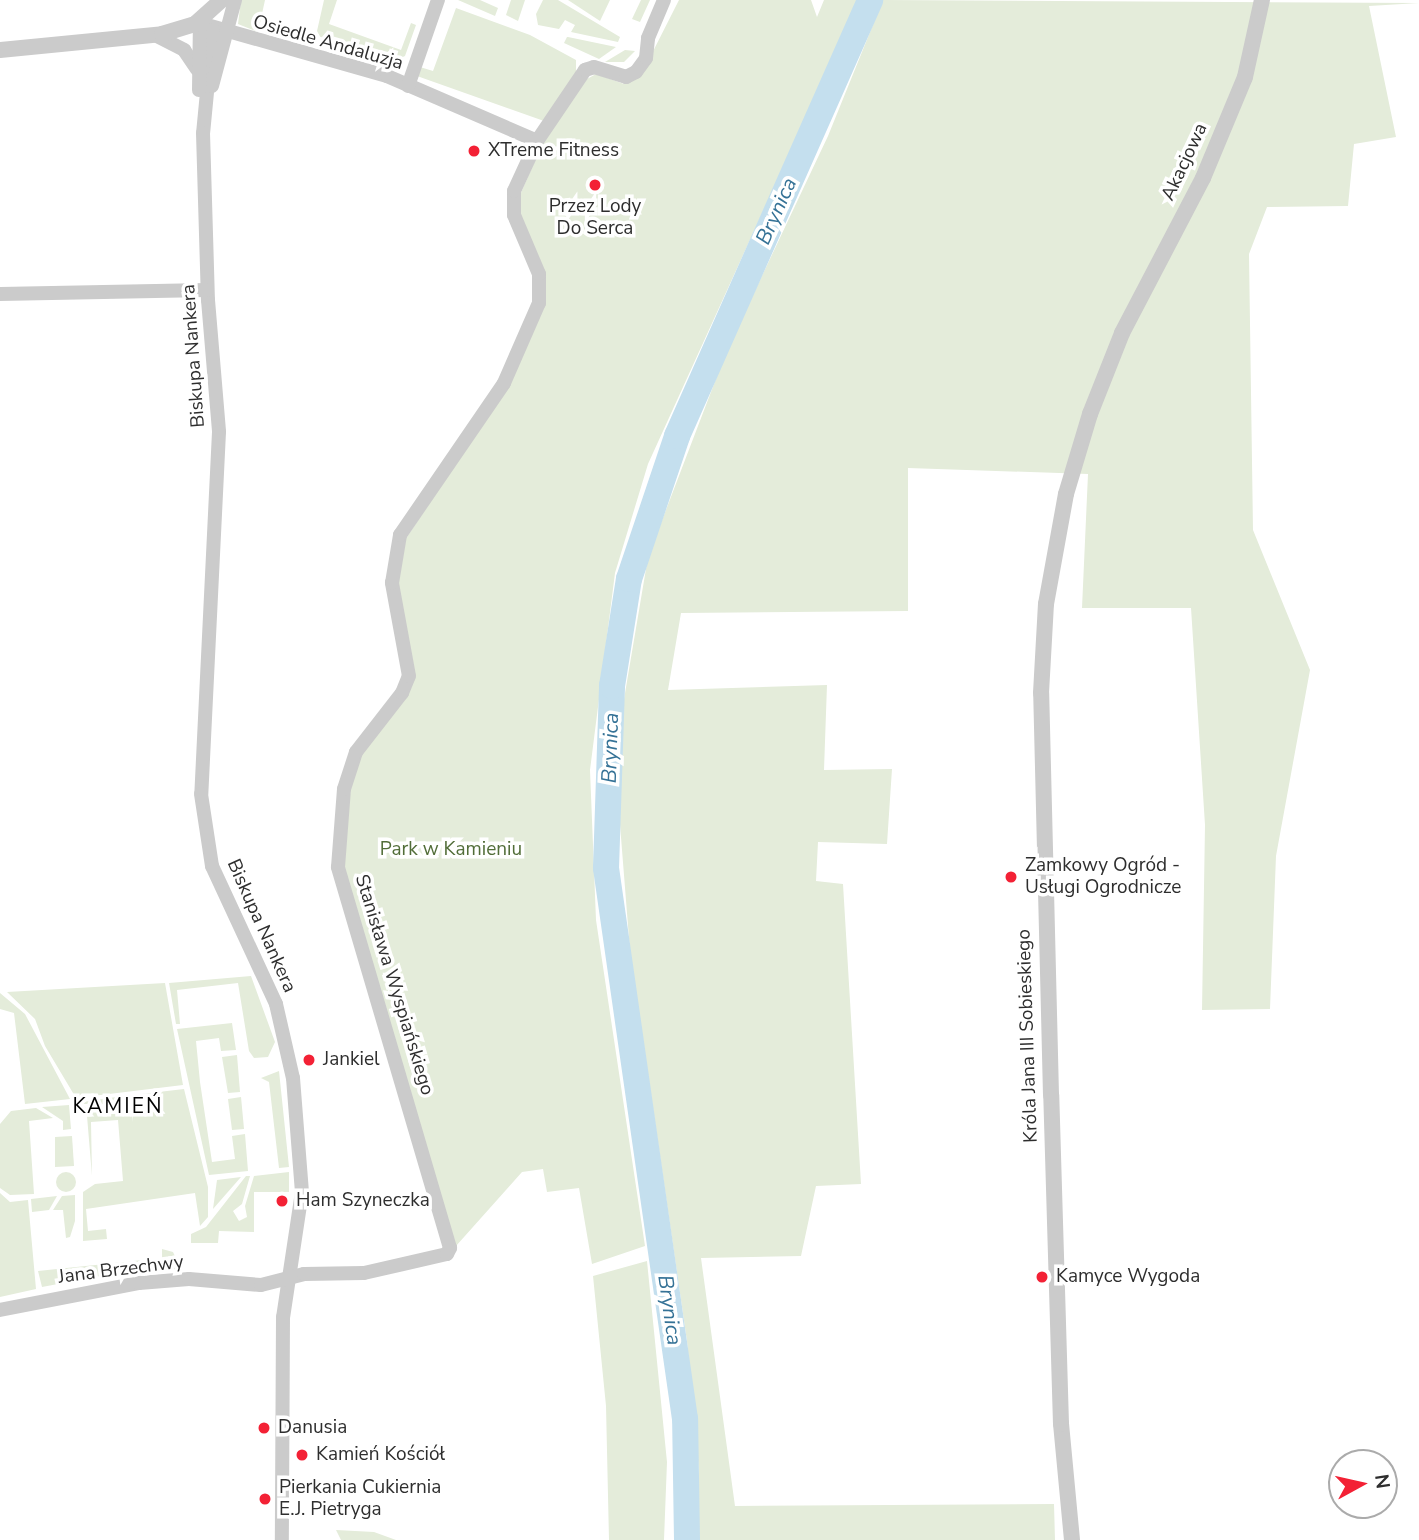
<!DOCTYPE html>
<meta charset="utf-8">
<style>
body{margin:0}
#map{position:relative;width:1419px;height:1540px;overflow:hidden;background:#fff;font-family:"Nunito Sans",sans-serif}
div>[style]{position:absolute}
[style*='--x']{left:calc(var(--x)*1px);top:calc(var(--y)*1px);width:calc(var(--w)*1px);rotate:calc(var(--a)*1deg)}
.green>*{inset:0;background:#e4ecda}
.round{border-radius:50%}
.river>*{height:26px;margin:-13px;padding:0 13px;transform-origin:13px;border-radius:13px;background:#c4dfee}
.minor>*{height:14px;margin:-7px;padding:0 7px;transform-origin:7px;border-radius:7px;background:#cbcbcb}
.tertiary>*{height:16px;margin:-8px;padding:0 8px;transform-origin:8px;border-radius:8px;background:#cbcbcb}
.dots>*{width:19px;height:19px;translate:-50% -50%;box-sizing:border-box;border:4px solid #fff;border-radius:50%}
span{translate:-50% -50%;white-space:nowrap;text-align:center;line-height:1.15;-webkit-text-stroke:7px #fff;paint-order:stroke}
.street-label{font-size:19px;color:#2e2e2e}
.poi-label{font-size:19px;color:#2e2e2e}
.left{translate:0 -50%;text-align:left}
.park-label{font-size:19px;color:#516d38}
.water-label{font-size:21px;color:#357296;font-style:italic}
.neighbourhood-label{font-size:21px;color:#000;letter-spacing:2px}
.north{position:absolute;left:1328px;top:1449px;width:70px;height:70px;box-sizing:border-box;background:#fff;border:2px solid #ababab;border-radius:50%;rotate:82deg;font-size:19px;font-weight:700;line-height:28px;text-align:center;color:#2e2e2e}
.north::after{content:'';display:block;margin:auto;width:24px;height:32px;background:#f32135;clip-path:polygon(50% 0,100% 100%,50% 72%,0 100%)}
</style>
<div id="map">
<div class="green">
<div style="clip-path:polygon(241px 0,265px 0,258px 32px,238px 24px)"></div>
<div style="clip-path:polygon(324px 0,337px 0,329px 24px,401px 50px,411px 23px,416px 25px,405px 56px,394px 61px,322px 40px,317px 31px)"></div>
<div style="clip-path:polygon(458px 0,480px 0,498px 8px,495px 16px)"></div>
<div style="clip-path:polygon(511px 0,525px 0,518px 21px,506px 15px)"></div>
<div style="clip-path:polygon(543px 0,558px 0,620px 37px,618px 42px,571px 32px,575px 25px,565px 20px,559px 29px,538px 25px,536px 14px)"></div>
<div style="clip-path:polygon(568px 0,610px 0,600px 21px)"></div>
<div style="clip-path:polygon(641px 0,650px 0,640px 22px,632px 19px)"></div>
<div style="clip-path:polygon(679px 0,811px 0,817px 17px,824px 0,859px 0,648px 464px,615px 573px,590px 770px,596px 920px,645px 1246px,592px 1264px,579px 1188px,547px 1192px,543px 1169px,522px 1172px,456px 1246px,343px 870px,341px 850px,355px 764px,414px 667px,398px 589px,401px 546px,506px 388px,541px 312px,516px 204px,546px 136px,587px 79px,596px 74px,624px 84px,641px 75px)"></div>
<div style="clip-path:polygon(883px 0,1419px 3px,1369px 6px,1396px 137px,1354px 144px,1348px 206px,1267px 207px,1249px 254px,1253px 530px,1310px 670px,1276px 856px,1270px 1009px,1202px 1010px,1205px 825px,1191px 608px,1082px 608px,1088px 474px,908px 468px,908px 611px,681px 613px,668px 690px,827px 685px,824px 770px,892px 769px,887px 844px,818px 842px,816px 881px,843px 884px,861px 1184px,816px 1186px,801px 1256px,701px 1258px,735px 1506px,1054px 1504px,1055px 1540px,693px 1540px,699px 1471px,687px 1341px,630px 951px,619px 812px,623px 705px,648px 557px,727px 350px,828px 136px)"></div>
<div style="clip-path:polygon(456px 8px,530px 35px,576px 60px,576px 72px,544px 121px,417px 76px,420px 67px,433px 71px)"></div>
<div style="clip-path:polygon(567px 37px,568px 37px,616px 47px,599px 59px,564px 43px)"></div>
<div style="clip-path:polygon(625px 50px,635px 51px,624px 62px,605px 62px)"></div>
<div style="clip-path:polygon(251px 976px,275px 1042px,268px 1057px,254px 1058px,249px 1051px,238px 983px,177px 990px,180px 1024px,176px 1024px,169px 983px)"></div>
<div style="clip-path:polygon(165px 983px,183px 1085px,76px 1098px,45px 1046px,35px 1019px,7px 992px)"></div>
<div style="clip-path:polygon(0 993px,25px 1014px,70px 1099px,25px 1104px,14px 1013px,0 1009px)"></div>
<div style="clip-path:polygon(232px 1023px,236px 1050px,221px 1051px,219px 1038px,196px 1041px,200px 1082px,212px 1162px,235px 1159px,232px 1136px,245px 1134px,248px 1171px,209px 1175px,177px 1029px)"></div>
<div style="clip-path:polygon(237px 1055px,240px 1092px,228px 1093px,222px 1057px)"></div>
<div style="clip-path:polygon(279px 1071px,289px 1167px,279px 1168px,269px 1082px,261px 1078px)"></div>
<div style="clip-path:polygon(184px 1089px,208px 1187px,208px 1217px,200px 1226px,195px 1193px,86px 1209px,88px 1231px,106px 1229px,107px 1239px,83px 1241px,83px 1192px,95px 1184px,123px 1181px,118px 1120px,91px 1122px,92px 1176px,87px 1116px,76px 1103px,130px 1095px,133px 1122px,133px 1095px)"></div>
<div style="clip-path:polygon(241px 1097px,244px 1129px,232px 1130px,228px 1099px)"></div>
<div style="clip-path:polygon(69px 1105px,71px 1129px,63px 1130px,63px 1121px,42px 1107px)"></div>
<div style="clip-path:polygon(36px 1108px,53px 1118px,29px 1121px,34px 1194px,10px 1195px,0 1188px,0 1124px,11px 1111px)"></div>
<div style="clip-path:polygon(72px 1136px,74px 1166px,55px 1167px,55px 1137px)"></div>
<div class="round" style="left:56px;top:1172px;width:20px;height:20px"></div>
<div style="clip-path:polygon(289px 1172px,289px 1192px,254px 1192px,254px 1232px,219px 1231px,218px 1243px,191px 1243px,191px 1234px,206px 1227px,246px 1176px,250px 1176px,242px 1204px,233px 1211px,239px 1221px,247px 1217px,245px 1206px,254px 1176px)"></div>
<div style="clip-path:polygon(241px 1177px,213px 1209px,217px 1180px)"></div>
<div style="clip-path:polygon(0 1193px,10px 1202px,28px 1200px,36px 1289px,0 1297px)"></div>
<div style="clip-path:polygon(75px 1195px,75px 1221px,70px 1237px,66px 1238px,63px 1210px,53px 1210px,62px 1196px)"></div>
<div style="clip-path:polygon(57px 1196px,49px 1210px,32px 1212px,31px 1199px)"></div>
<div style="clip-path:polygon(162px 1249px,173px 1252px,181px 1269px,111px 1274px,42px 1287px,38px 1271px,162px 1258px)"></div>
<div style="clip-path:polygon(647px 1261px,667px 1462px,664px 1540px,609px 1540px,606px 1406px,593px 1276px)"></div>
<div style="clip-path:polygon(336px 1530px,374px 1532px,396px 1540px,341px 1540px)"></div>
</div>
<div class="river">
<div style="--x:687;--y:1540;--w:121;--a:-90.9"></div>
<div style="--x:685;--y:1419;--w:557;--a:-98.16"></div>
<div style="--x:606;--y:868;--w:182;--a:-88.1"></div>
<div style="--x:612;--y:686;--w:108;--a:-81"></div>
<div style="--x:629;--y:579;--w:151;--a:-71.4"></div>
<div style="--x:677;--y:436;--w:477;--a:-66.1"></div>
</div>
<div class="minor">
<div style="--x:207;--y:25;--w:187;--a:15.8"></div>
<div style="--x:387;--y:76;--w:163;--a:23.4"></div>
<div style="--x:213;--y:30;--w:103;--a:95.5"></div>
<div style="--x:203;--y:133;--w:167;--a:88.3"></div>
<div style="--x:208;--y:300;--w:132;--a:85.2"></div>
<div style="--x:219;--y:432;--w:362;--a:92.8"></div>
<div style="--x:201;--y:794;--w:73;--a:81.3"></div>
<div style="--x:212;--y:866;--w:152;--a:65.1"></div>
<div style="--x:276;--y:1004;--w:76;--a:77.1"></div>
<div style="--x:293;--y:1078;--w:114;--a:85.5"></div>
<div style="--x:302;--y:1192;--w:126;--a:98.6"></div>
<div style="--x:283;--y:1317;--w:223;--a:90.3"></div>
<div style="--x:155;--y:35;--w:33;--a:27"></div>
<div style="--x:184;--y:50;--w:23;--a:56"></div>
<div style="--x:212;--y:86;--w:89;--a:-75"></div>
<div style="--x:408;--y:86;--w:91;--a:-70.8"></div>
<div style="--x:199;--y:90;--w:70;--a:-89.2"></div>
<div style="--x:0;--y:294;--w:207;--a:-1.1"></div>
<div style="--x:0;--y:1310;--w:142;--a:-11"></div>
<div style="--x:139;--y:1283;--w:50;--a:-4.6"></div>
<div style="--x:189;--y:1279;--w:72;--a:4.8"></div>
<div style="--x:261;--y:1285;--w:44;--a:-14.3"></div>
<div style="--x:304;--y:1274;--w:60;--a:-1"></div>
<div style="--x:364;--y:1273;--w:85;--a:-12.9"></div>
<div style="--x:447;--y:1254;--w:7;--a:-63"></div>
<div style="--x:450;--y:1248;--w:397;--a:-106.4"></div>
<div style="--x:338;--y:867;--w:78;--a:-85.6"></div>
<div style="--x:344;--y:789;--w:39;--a:-72"></div>
<div style="--x:356;--y:752;--w:75;--a:-52.1"></div>
<div style="--x:402;--y:693;--w:18;--a:-68"></div>
<div style="--x:409;--y:676;--w:95;--a:-100.4"></div>
<div style="--x:392;--y:583;--w:49;--a:-80.5"></div>
<div style="--x:400;--y:535;--w:184;--a:-55.6"></div>
<div style="--x:504;--y:383;--w:87;--a:-66.4"></div>
<div style="--x:539;--y:303;--w:29;--a:-90"></div>
<div style="--x:539;--y:274;--w:64;--a:-113"></div>
<div style="--x:514;--y:215;--w:24;--a:-90"></div>
<div style="--x:514;--y:191;--w:55;--a:-65.3"></div>
<div style="--x:537;--y:141;--w:86;--a:-55.9"></div>
<div style="--x:585;--y:70;--w:9;--a:-18"></div>
<div style="--x:594;--y:67;--w:34;--a:17"></div>
<div style="--x:626;--y:77;--w:11;--a:-27"></div>
<div style="--x:636;--y:72;--w:17;--a:-54"></div>
<div style="--x:646;--y:58;--w:20;--a:-84"></div>
<div style="--x:648;--y:38;--w:41;--a:-67.2"></div>
</div>
<div class="tertiary">
<div style="--x:0;--y:50;--w:163;--a:-5.6"></div>
<div style="--x:162;--y:34;--w:34;--a:-17"></div>
<div style="--x:195;--y:24;--w:36;--a:-42"></div>
<div style="--x:1072;--y:1540;--w:117;--a:-95.4"></div>
<div style="--x:1061;--y:1424;--w:329;--a:-91.7"></div>
<div style="--x:1051;--y:1095;--w:402;--a:-91.4"></div>
<div style="--x:1041;--y:693;--w:89;--a:-86.8"></div>
<div style="--x:1046;--y:604;--w:112;--a:-79.7"></div>
<div style="--x:1066;--y:494;--w:84;--a:-73.3"></div>
<div style="--x:1090;--y:414;--w:87;--a:-68.4"></div>
<div style="--x:1122;--y:333;--w:175;--a:-62.4"></div>
<div style="--x:1203;--y:178;--w:109;--a:-67.4"></div>
<div style="--x:1245;--y:77;--w:79;--a:-77.6"></div>
</div>
<div class="dots">
<div style="left:474px;top:151px;background:#f32135"></div>
<div style="left:595px;top:185px;background:#f32135"></div>
<div style="left:1011px;top:877px;background:#f32135"></div>
<div style="left:309px;top:1060px;background:#f32135"></div>
<div style="left:282px;top:1201px;background:#f32135"></div>
<div style="left:1042px;top:1277px;background:#f32135"></div>
<div style="left:264px;top:1428px;background:#f32135"></div>
<div style="left:302px;top:1455px;background:#f32135"></div>
<div style="left:265px;top:1499px;background:#f32135"></div>
</div>
<div class="street-label">
<span style="left:328px;top:43px;rotate:16deg">Osiedle Andaluzja</span>
<span style="left:1185px;top:162px;rotate:-65deg">Akacjowa</span>
<span style="left:194px;top:356px;rotate:-94deg">Biskupa Nankera</span>
<span style="left:261px;top:926px;rotate:66deg">Biskupa Nankera</span>
<span style="left:394px;top:985px;rotate:73deg">Stanisława Wyspiańskiego</span>
<span style="left:1028px;top:1036px;rotate:-92deg">Króla Jana III Sobieskiego</span>
<span style="left:121px;top:1270px;rotate:-7deg">Jana Brzechwy</span>
</div>
<div class="poi-label">
<span class="left" style="left:488px;top:151px">XTreme Fitness</span>
<span style="left:595px;top:218px">Przez Lody<br>Do Serca</span>
<span class="left" style="left:1025px;top:877px">Zamkowy Ogród -<br>Usługi Ogrodnicze</span>
<span class="left" style="left:323px;top:1060px">Jankiel</span>
<span class="left" style="left:296px;top:1201px">Ham Szyneczka</span>
<span class="left" style="left:1056px;top:1277px">Kamyce Wygoda</span>
<span class="left" style="left:278px;top:1428px">Danusia</span>
<span class="left" style="left:316px;top:1455px">Kamień Kościół</span>
<span class="left" style="left:279px;top:1499px">Pierkania Cukiernia<br>E.J. Pietryga</span>
</div>
<div class="park-label">
<span style="left:451px;top:850px">Park w Kamieniu</span>
</div>
<div class="water-label">
<span style="left:776px;top:211px;rotate:-66deg">Brynica</span>
<span style="left:610px;top:748px;rotate:-88deg">Brynica</span>
<span style="left:670px;top:1310px;rotate:82deg">Brynica</span>
</div>
<div class="neighbourhood-label">
<span style="left:118px;top:1106px">KAMIEŃ</span>
</div>
<div class="north">N</div>
</div>
